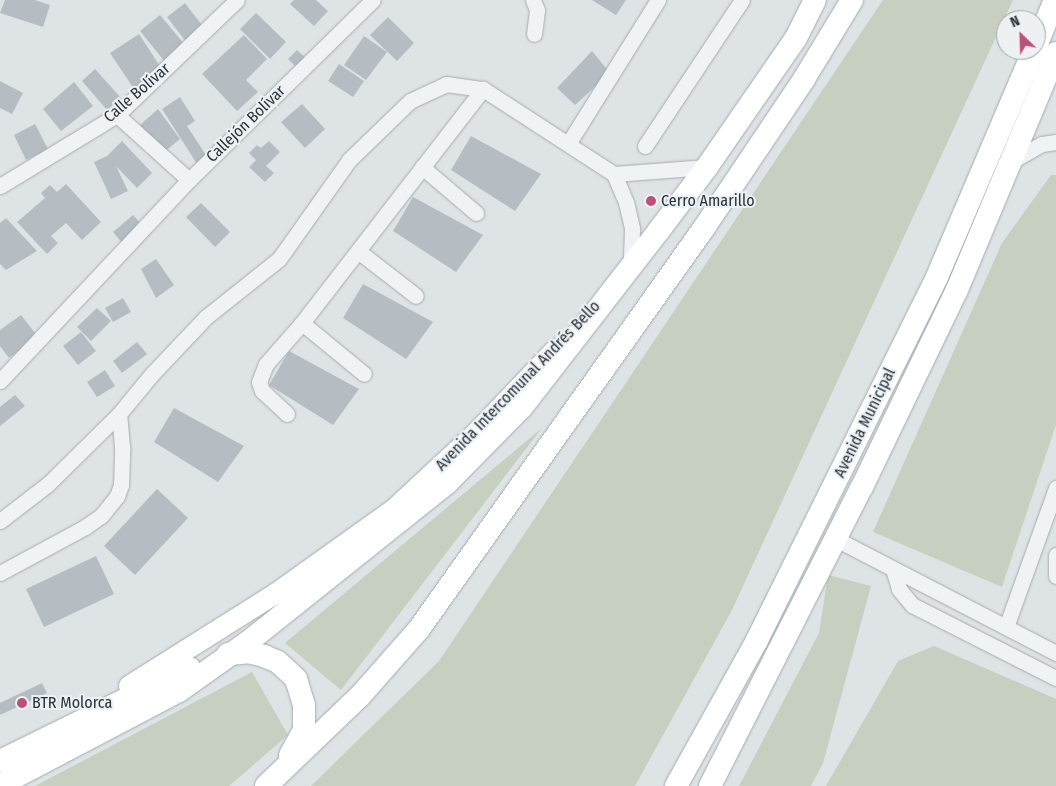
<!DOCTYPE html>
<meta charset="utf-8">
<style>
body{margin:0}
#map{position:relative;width:1056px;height:786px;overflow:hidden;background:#dee3e6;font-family:"Fira Sans Condensed",sans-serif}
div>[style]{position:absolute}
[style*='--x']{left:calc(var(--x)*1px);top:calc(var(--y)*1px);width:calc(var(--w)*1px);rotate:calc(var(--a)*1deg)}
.green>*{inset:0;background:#c7cfc0}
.building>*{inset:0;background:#b6bdc2}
.roads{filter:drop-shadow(0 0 1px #a4abaf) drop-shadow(0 0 1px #a4abaf)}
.minor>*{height:15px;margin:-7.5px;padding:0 7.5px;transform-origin:7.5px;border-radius:7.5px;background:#f0f3f5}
.major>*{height:20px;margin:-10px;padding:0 10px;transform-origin:10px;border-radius:10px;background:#fff}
.highway>*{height:22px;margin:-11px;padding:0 11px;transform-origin:11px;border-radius:11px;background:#fff}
.dots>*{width:14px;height:14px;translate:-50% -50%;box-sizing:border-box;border:2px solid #edf1f4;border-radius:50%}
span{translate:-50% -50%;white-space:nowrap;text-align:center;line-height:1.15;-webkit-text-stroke:4px #edf1f4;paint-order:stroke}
.street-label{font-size:16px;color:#29333b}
.poi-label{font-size:16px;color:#29333b}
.left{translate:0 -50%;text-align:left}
.north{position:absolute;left:996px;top:10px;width:50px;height:50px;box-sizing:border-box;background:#edf1f4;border:1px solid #9fa5aa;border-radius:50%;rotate:336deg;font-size:14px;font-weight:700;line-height:20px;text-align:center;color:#29333b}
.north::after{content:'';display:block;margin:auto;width:18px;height:22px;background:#bd5079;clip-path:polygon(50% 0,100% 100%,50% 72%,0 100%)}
</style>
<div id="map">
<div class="green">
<div style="clip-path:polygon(883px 0,1013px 0,732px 610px,635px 786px,311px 786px,439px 661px)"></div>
<div style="clip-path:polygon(1051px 175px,1056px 175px,1056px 425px,1002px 587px,873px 532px,1002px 243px)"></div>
<div style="clip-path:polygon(542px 428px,341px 690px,285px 643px)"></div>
<div style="clip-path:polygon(828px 575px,871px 586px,823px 763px,811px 786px,739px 786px,819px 633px)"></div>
<div style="clip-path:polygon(934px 646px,1056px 699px,1056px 786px,826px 786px,898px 661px)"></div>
<div style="clip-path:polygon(252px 672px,288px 735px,229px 786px,35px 786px)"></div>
</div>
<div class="building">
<div style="clip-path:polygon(5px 0,35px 0,50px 5px,43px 27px,0 13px)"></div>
<div style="clip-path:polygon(294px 0,316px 0,328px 11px,314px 26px,290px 4px)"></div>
<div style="clip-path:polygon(592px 0,626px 0,616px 15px)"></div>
<div style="clip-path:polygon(185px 3px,205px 29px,187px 43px,167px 17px)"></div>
<div style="clip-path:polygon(256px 13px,286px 42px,270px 59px,240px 29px)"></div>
<div style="clip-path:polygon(160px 15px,185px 45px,165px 62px,140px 31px)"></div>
<div style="clip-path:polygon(388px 17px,414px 43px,397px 61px,370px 35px)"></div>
<div style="clip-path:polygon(139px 34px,163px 71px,134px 89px,110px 53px)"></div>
<div style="clip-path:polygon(244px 35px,267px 59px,246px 80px,258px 92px,237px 111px,202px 74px)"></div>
<div style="clip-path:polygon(364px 36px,387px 52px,366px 80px,344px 65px)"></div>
<div style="clip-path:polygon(297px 50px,308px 60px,299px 70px,288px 59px)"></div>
<div style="clip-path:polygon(592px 51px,610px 73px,575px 105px,557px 88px)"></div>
<div style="clip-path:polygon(339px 64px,364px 81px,353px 97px,328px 81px)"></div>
<div style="clip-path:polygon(95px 69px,121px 98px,107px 110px,82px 81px)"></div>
<div style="clip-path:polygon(0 81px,23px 93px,12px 114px,0 108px)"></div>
<div style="clip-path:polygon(74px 82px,93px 106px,61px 131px,43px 109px)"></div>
<div style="clip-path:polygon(180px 97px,195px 121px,187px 126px,208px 158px,197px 164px,162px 109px)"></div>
<div style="clip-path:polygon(302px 104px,325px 129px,305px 148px,281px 122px)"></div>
<div style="clip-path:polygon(158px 109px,180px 139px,163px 153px,140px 125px)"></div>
<div style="clip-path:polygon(35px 124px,48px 149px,26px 160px,14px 135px)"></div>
<div style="clip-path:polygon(471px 136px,541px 174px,515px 211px,451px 170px)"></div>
<div style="clip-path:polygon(122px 141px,152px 173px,137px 188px,116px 166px,128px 191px,111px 199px,94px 162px,107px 156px)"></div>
<div style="clip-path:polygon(269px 141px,280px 152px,266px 166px,274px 173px,265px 182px,249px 167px,256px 160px,249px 153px,257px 145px,261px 148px)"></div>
<div style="clip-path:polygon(66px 184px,101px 222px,82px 240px,66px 223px,51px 236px,58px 243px,47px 254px,17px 222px,45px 198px,41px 193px,50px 185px,57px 192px)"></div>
<div style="clip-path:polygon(413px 197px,483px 235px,456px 272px,393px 231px)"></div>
<div style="clip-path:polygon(201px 203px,230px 232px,215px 247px,186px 217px)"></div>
<div style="clip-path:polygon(133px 215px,143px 226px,123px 244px,113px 232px)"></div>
<div style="clip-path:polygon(6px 218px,37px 251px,6px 270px,0 264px,0 223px)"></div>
<div style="clip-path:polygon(156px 259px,174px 285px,156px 298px,141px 269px)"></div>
<div style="clip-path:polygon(363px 284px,433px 322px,406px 359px,343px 318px)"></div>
<div style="clip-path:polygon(123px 298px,131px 312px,113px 322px,105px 308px)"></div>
<div style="clip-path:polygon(97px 308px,111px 321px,91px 341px,77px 327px)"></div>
<div style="clip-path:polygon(21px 315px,38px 337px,9px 358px,0 346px,0 330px)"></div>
<div style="clip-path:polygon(81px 332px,96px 351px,78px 365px,63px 346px)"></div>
<div style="clip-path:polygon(137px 342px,147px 354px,122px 373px,113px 361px)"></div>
<div style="clip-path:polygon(289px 351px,359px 389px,333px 425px,269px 385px)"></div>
<div style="clip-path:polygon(105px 370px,115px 386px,97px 397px,87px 382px)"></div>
<div style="clip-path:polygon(15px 395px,25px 406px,0 426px,0 407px)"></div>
<div style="clip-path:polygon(174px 408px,244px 446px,218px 482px,154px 442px)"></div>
<div style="clip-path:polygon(157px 489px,188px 518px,135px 575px,104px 546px)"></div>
<div style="clip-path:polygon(96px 556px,114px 594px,44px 627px,26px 589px)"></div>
<div style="clip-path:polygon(42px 683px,47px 693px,0 715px,0 703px)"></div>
</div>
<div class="roads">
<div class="minor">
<div style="--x:533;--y:0;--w:11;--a:68"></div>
<div style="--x:537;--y:10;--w:24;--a:97"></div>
<div style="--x:117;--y:115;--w:97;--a:42.1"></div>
<div style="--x:189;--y:180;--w:257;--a:-44.4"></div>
<div style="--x:568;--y:144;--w:170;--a:-58"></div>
<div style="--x:645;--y:146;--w:175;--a:-56.4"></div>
<div style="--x:1012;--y:161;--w:34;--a:-30"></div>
<div style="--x:1042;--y:144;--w:14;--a:-8"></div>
<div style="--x:422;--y:167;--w:71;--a:40.4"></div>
<div style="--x:614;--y:174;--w:93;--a:-4.3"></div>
<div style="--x:0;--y:186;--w:137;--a:-31.3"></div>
<div style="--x:117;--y:115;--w:166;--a:-43.8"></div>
<div style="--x:358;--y:251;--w:73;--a:37.8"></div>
<div style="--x:302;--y:323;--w:80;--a:39.4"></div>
<div style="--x:0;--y:381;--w:276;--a:-46.8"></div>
<div style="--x:287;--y:414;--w:34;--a:-137"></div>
<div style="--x:262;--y:391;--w:9;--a:-108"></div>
<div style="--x:259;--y:382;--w:19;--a:-69"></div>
<div style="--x:266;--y:364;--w:55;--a:-48.7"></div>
<div style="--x:302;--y:323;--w:296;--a:-52.3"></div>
<div style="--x:0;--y:521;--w:61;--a:-37.6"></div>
<div style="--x:48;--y:484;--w:100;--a:-44.6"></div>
<div style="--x:119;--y:414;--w:52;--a:-50.5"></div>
<div style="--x:152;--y:374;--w:79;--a:-46.5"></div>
<div style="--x:206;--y:317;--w:93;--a:-38.5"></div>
<div style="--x:279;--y:259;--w:121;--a:-54.7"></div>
<div style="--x:349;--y:160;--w:85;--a:-44"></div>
<div style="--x:410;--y:101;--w:40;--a:-25"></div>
<div style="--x:446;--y:84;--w:37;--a:8"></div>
<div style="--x:483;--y:89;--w:156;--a:33"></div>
<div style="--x:614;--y:174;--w:30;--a:67"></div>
<div style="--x:626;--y:202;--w:28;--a:77"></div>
<div style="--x:632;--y:229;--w:35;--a:92"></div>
<div style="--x:836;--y:539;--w:248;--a:27.4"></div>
<div style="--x:1056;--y:555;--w:21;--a:90"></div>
<div style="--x:893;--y:569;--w:21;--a:73"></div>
<div style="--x:899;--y:589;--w:21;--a:51"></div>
<div style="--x:912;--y:605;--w:161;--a:26.9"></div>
<div style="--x:0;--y:573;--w:97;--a:-28.4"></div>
<div style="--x:85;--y:527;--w:19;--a:-35"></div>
<div style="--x:101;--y:516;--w:26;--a:-51"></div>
<div style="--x:117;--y:496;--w:12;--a:-70"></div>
<div style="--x:121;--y:485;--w:38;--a:-88"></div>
<div style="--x:122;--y:447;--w:33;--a:-95"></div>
<div style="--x:1006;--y:627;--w:148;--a:-70.2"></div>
</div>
<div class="major">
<div style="--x:129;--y:686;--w:173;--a:-32.2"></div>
<div style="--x:275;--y:594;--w:146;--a:-35.5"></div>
<div style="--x:394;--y:509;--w:112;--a:-42.8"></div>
<div style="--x:476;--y:433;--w:116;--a:-46.4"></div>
</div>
<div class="highway">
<div style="--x:1036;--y:46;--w:50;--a:-67.6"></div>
<div style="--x:228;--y:654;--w:21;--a:-5"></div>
<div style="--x:249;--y:652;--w:16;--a:15"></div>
<div style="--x:264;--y:656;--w:15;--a:23"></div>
<div style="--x:278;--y:662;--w:25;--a:43"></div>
<div style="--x:296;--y:679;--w:27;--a:73"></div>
<div style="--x:304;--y:705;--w:25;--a:90"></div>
<div style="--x:304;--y:730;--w:29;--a:119"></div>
<div style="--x:0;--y:761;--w:211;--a:-26.2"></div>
<div style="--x:0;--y:785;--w:202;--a:-27.7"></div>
<div style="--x:179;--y:691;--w:85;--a:-35.4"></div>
<div style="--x:248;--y:642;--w:255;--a:-38.6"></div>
<div style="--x:447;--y:483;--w:107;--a:-45.4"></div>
<div style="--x:522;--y:407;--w:225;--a:-52.2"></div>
<div style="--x:660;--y:229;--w:78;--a:-52.8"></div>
<div style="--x:707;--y:167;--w:157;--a:-55.4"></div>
<div style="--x:796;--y:38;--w:42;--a:-63.4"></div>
<div style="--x:266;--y:786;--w:130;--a:-43.8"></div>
<div style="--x:360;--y:696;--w:89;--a:-48.6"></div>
<div style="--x:419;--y:629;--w:492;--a:-54.6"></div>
<div style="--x:704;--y:228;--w:179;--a:-56.1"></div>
<div style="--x:804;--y:79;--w:92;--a:-58.7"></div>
<div style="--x:676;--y:786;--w:165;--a:-60.9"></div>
<div style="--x:756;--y:642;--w:407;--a:-63.6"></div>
<div style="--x:937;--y:277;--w:247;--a:-66.9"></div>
<div style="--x:710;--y:786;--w:335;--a:-63.1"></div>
<div style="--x:862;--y:487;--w:216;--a:-64.3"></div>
<div style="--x:956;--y:292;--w:259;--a:-67.3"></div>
</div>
</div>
<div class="dots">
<div style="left:651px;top:201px;background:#bd5079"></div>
<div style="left:22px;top:703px;background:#bd5079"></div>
</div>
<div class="street-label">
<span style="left:137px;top:93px;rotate:-41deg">Calle Bolívar</span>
<span style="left:246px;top:124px;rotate:-44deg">Callejón Bolívar</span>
<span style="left:518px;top:386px;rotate:-46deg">Avenida Intercomunal Andrés Bello</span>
<span style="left:865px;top:423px;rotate:-64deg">Avenida Municipal</span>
</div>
<div class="poi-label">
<span class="left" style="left:661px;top:201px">Cerro Amarillo</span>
<span class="left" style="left:32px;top:703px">BTR Molorca</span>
</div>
<div class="north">N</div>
</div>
